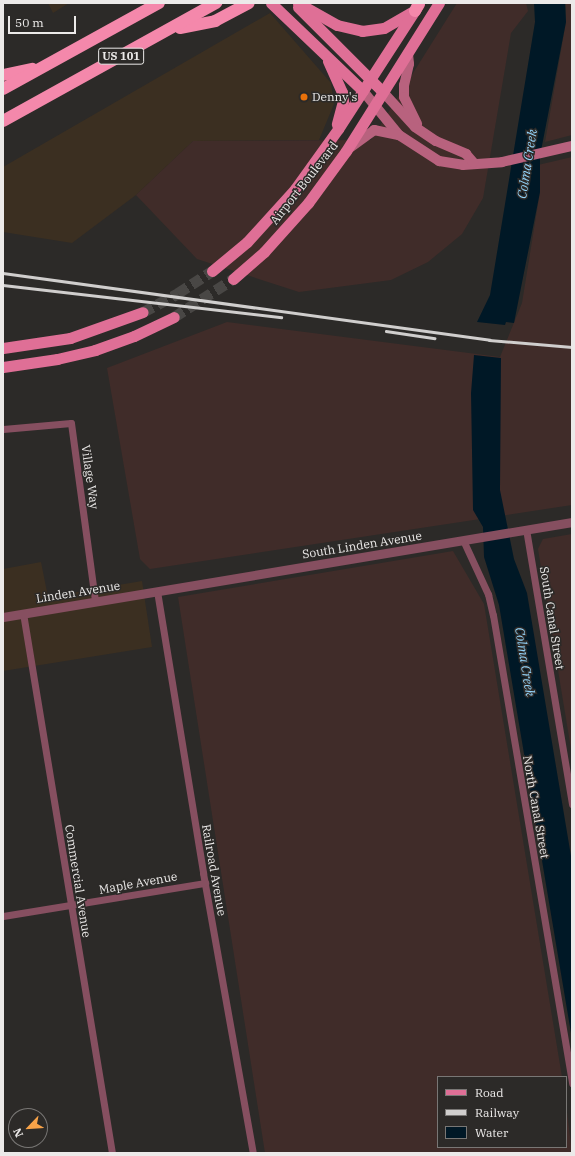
<!DOCTYPE html>
<style>
body{margin:0}
#map{position:relative;width:575px;height:1156px;overflow:hidden;background:#2c2a28;font-family:"IBM Plex Serif",serif}
div>[style]{position:absolute}
[style*='--x']{left:calc(var(--x)*1px);top:calc(var(--y)*1px);width:calc(var(--w)*1px);rotate:calc(var(--a)*1deg)}
.commercial>*{inset:0;background:#3b2f21}
.industrial>*{inset:0;background:#402c29}
.water>*{inset:0;background:#001826}
.primary-tunnel>*{height:11px;margin-top:-5.5px;transform-origin:0;background:repeating-linear-gradient(90deg,#494745 0 11px,transparent 0 16.5px)}
.minor>*{height:7px;margin:-3.5px;padding:0 3.5px;transform-origin:3.5px;border-radius:3.5px;background:#864f60}
.tertiary>*{height:9px;margin:-4.5px;padding:0 4.5px;transform-origin:4.5px;border-radius:4.5px;background:#864f60}
.secondary>*{height:10px;margin:-5px;padding:0 5px;transform-origin:5px;border-radius:5px;background:#b8627e}
.primary>*{height:11px;margin:-5.5px;padding:0 5.5px;transform-origin:5.5px;border-radius:5.5px;background:#df6f96}
.motorway>*{height:12px;margin:-6px;padding:0 6px;transform-origin:6px;border-radius:6px;background:#f488ab}
.rail>*{height:2.5px;margin:-1.25px;padding:0 1.25px;transform-origin:1.25px;border-radius:1.25px;background:#d0cecd}
.dots>*{width:11px;height:11px;translate:-50% -50%;box-sizing:border-box;border:2px solid #2c2a28;border-radius:50%}
span{translate:-50% -50%;white-space:nowrap;text-align:center;line-height:1.15;-webkit-text-stroke:3px #2c2a28;paint-order:stroke}
.shield-label span{padding:1px 3px;background:#2c2a28;border:1px solid;border-radius:3px;-webkit-text-stroke-width:0}
.shield-label{font-size:11px;color:#eceae9;font-weight:700}
.poi-label{font-size:12px;color:#eceae9}
.left{translate:0 -50%;text-align:left}
.street-label{font-size:12px;color:#eceae9}
.water-label{font-size:13px;color:#93d3f9;font-style:italic}
.frame{position:absolute;inset:0;border:4px solid #eceae9;pointer-events:none}
.legend{position:absolute;left:437px;top:1076px;width:130px;height:72px;box-sizing:border-box;background:#2c2a28;border:1px solid #797775;margin:0;padding:5px 7px;list-style:none;font-size:12px;color:#eceae9}
.legend li{display:flex;align-items:center;gap:8px;height:20px}
.legend b{width:20px;border:1px solid #797775}
.north{position:absolute;left:8px;top:1108px;width:40px;height:40px;box-sizing:border-box;background:#2c2a28;border:1px solid #797775;border-radius:50%;rotate:245deg;font-size:11px;font-weight:700;line-height:16px;text-align:center;color:#eceae9}
.north::after{content:'';display:block;margin:auto;width:14px;height:18px;background:#f7a248;clip-path:polygon(50% 0,100% 100%,50% 72%,0 100%)}
.scale{position:absolute;left:8px;top:16px;width:68px;height:18px;box-sizing:border-box;border:2px solid #eceae9;border-top:0;padding-left:5px;font-size:12px;line-height:14px;white-space:nowrap;color:#eceae9;-webkit-text-stroke:3px #2c2a28;paint-order:stroke}
</style>
<div id="map">
<div class="commercial">
<div style="clip-path:polygon(48px 3px,69px 3px,53px 13px)"></div>
<div style="clip-path:polygon(270px 13px,331px 83px,334px 104px,319px 140px,193px 141px,136px 195px,72px 243px,3px 232px,3px 167px)"></div>
<div style="clip-path:polygon(41px 562px,48px 597px,142px 581px,152px 647px,3px 671px,3px 569px)"></div>
</div>
<div class="industrial">
<div style="clip-path:polygon(457px 3px,526px 3px,528px 11px,511px 33px,483px 198px,462px 234px,428px 262px,391px 280px,299px 292px,197px 259px,136px 195px,193px 141px,371px 140px)"></div>
<div style="clip-path:polygon(566px 3px,572px 3px,572px 135px,545px 142px,566px 22px)"></div>
<div style="clip-path:polygon(572px 157px,572px 505px,150px 569px,140px 559px,107px 368px,227px 322px,500px 357px,522px 303px,540px 192px,538px 165px)"></div>
<div style="clip-path:polygon(572px 534px,572px 755px,538px 549px,543px 539px)"></div>
<div style="clip-path:polygon(453px 551px,484px 604px,562px 1077px,438px 1077px,438px 1147px,566px 1147px,566px 1104px,572px 1153px,265px 1153px,178px 597px)"></div>
</div>
<div class="water">
<div style="clip-path:polygon(534px 3px,565px 3px,566px 22px,540px 156px,540px 192px,514px 323px,506px 322px,505px 325px,477px 322px,490px 295px,535px 22px)"></div>
<div style="clip-path:polygon(474px 355px,501px 358px,500px 490px,514px 559px,527px 593px,572px 862px,572px 1039px,499px 605px,484px 557px,483px 527px,473px 510px,471px 393px)"></div>
</div>
<div class="primary-tunnel">
<div style="--x:143;--y:312;--w:40;--a:-28"></div>
<div style="--x:178;--y:293;--w:40;--a:-32.9"></div>
<div style="--x:174;--y:317;--w:70;--a:-32.8"></div>
</div>
<div class="minor">
<div style="--x:3;--y:429;--w:68;--a:-5"></div>
<div style="--x:71;--y:423;--w:180;--a:82.3"></div>
<div style="--x:526;--y:529;--w:279;--a:80.5"></div>
<div style="--x:463;--y:540;--w:60;--a:65.2"></div>
<div style="--x:488;--y:594;--w:22;--a:77"></div>
<div style="--x:493;--y:615;--w:475;--a:80.4"></div>
<div style="--x:157;--y:591;--w:286;--a:80.7"></div>
<div style="--x:203;--y:873;--w:284;--a:79.9"></div>
<div style="--x:23;--y:613;--w:547;--a:80.64"></div>
<div style="--x:3;--y:916;--w:205;--a:-9.3"></div>
</div>
<div class="tertiary">
<div style="--x:3;--y:617;--w:577;--a:-9.48"></div>
</div>
<div class="secondary">
<div style="--x:408;--y:54;--w:10;--a:84"></div>
<div style="--x:409;--y:64;--w:22;--a:103"></div>
<div style="--x:404;--y:85;--w:12;--a:90"></div>
<div style="--x:404;--y:97;--w:30;--a:64"></div>
<div style="--x:363;--y:91;--w:57;--a:50.7"></div>
<div style="--x:399;--y:135;--w:48;--a:33"></div>
<div style="--x:439;--y:161;--w:24;--a:9"></div>
<div style="--x:463;--y:165;--w:39;--a:-4"></div>
<div style="--x:502;--y:162;--w:72;--a:-12.9"></div>
<div style="--x:383;--y:92;--w:47;--a:47.6"></div>
<div style="--x:415;--y:127;--w:25;--a:34"></div>
<div style="--x:436;--y:141;--w:33;--a:23"></div>
<div style="--x:466;--y:154;--w:11;--a:49"></div>
<div style="--x:351;--y:147;--w:29;--a:-36"></div>
<div style="--x:374;--y:130;--w:25;--a:12"></div>
</div>
<div class="primary">
<div style="--x:271;--y:3;--w:127;--a:43.7"></div>
<div style="--x:298;--y:3;--w:45;--a:29.4"></div>
<div style="--x:337;--y:25;--w:26;--a:13"></div>
<div style="--x:362;--y:31;--w:22;--a:-8"></div>
<div style="--x:384;--y:28;--w:32;--a:-30"></div>
<div style="--x:298;--y:7;--w:120;--a:45"></div>
<div style="--x:328;--y:61;--w:34;--a:66"></div>
<div style="--x:342;--y:92;--w:9;--a:84"></div>
<div style="--x:343;--y:101;--w:24;--a:105"></div>
<div style="--x:212;--y:271;--w:45;--a:-39.6"></div>
<div style="--x:247;--y:242;--w:72;--a:-47.8"></div>
<div style="--x:295;--y:189;--w:74;--a:-54.4"></div>
<div style="--x:338;--y:129;--w:149;--a:-57.1"></div>
<div style="--x:233;--y:279;--w:41;--a:-41.1"></div>
<div style="--x:264;--y:252;--w:66;--a:-48.1"></div>
<div style="--x:308;--y:203;--w:64;--a:-53.8"></div>
<div style="--x:346;--y:151;--w:175;--a:-57.9"></div>
<div style="--x:3;--y:348;--w:68;--a:-8.5"></div>
<div style="--x:70;--y:338;--w:77;--a:-19.6"></div>
<div style="--x:3;--y:367;--w:55;--a:-8.4"></div>
<div style="--x:57;--y:359;--w:39;--a:-13"></div>
<div style="--x:95;--y:350;--w:41;--a:-19.7"></div>
<div style="--x:134;--y:336;--w:44;--a:-25.4"></div>
</div>
<div class="motorway">
<div style="--x:415;--y:11;--w:9;--a:-63"></div>
<div style="--x:180;--y:28;--w:36;--a:-11"></div>
<div style="--x:215;--y:21;--w:38;--a:-28"></div>
<div style="--x:3;--y:75;--w:30;--a:-12"></div>
<div style="--x:3;--y:89;--w:178;--a:-28.9"></div>
<div style="--x:3;--y:121;--w:244;--a:-29"></div>
</div>
<div class="rail">
<div style="--x:3;--y:273;--w:491;--a:7.8"></div>
<div style="--x:489;--y:340;--w:83;--a:4.8"></div>
<div style="--x:3;--y:285;--w:280;--a:6.6"></div>
<div style="--x:386;--y:331;--w:49;--a:8.3"></div>
</div>
<div class="dots">
<div style="left:304px;top:97px;background:#e8710a"></div>
</div>
<div class="shield-label">
<span style="left:121px;top:56px">US 101</span>
</div>
<div class="poi-label">
<span class="left" style="left:312px;top:97px">Denny's</span>
</div>
<div class="street-label">
<span style="left:304px;top:183px;rotate:-52deg">Airport Boulevard</span>
<span style="left:90px;top:477px;rotate:82deg">Village Way</span>
<span style="left:362px;top:545px;rotate:-9deg">South Linden Avenue</span>
<span style="left:78px;top:592px;rotate:-9deg">Linden Avenue</span>
<span style="left:552px;top:618px;rotate:81deg">South Canal Street</span>
<span style="left:536px;top:807px;rotate:80deg">North Canal Street</span>
<span style="left:214px;top:870px;rotate:80deg">Railroad Avenue</span>
<span style="left:78px;top:881px;rotate:81deg">Commercial Avenue</span>
<span style="left:138px;top:883px;rotate:-10deg">Maple Avenue</span>
</div>
<div class="water-label">
<span style="left:528px;top:164px;rotate:-81deg">Colma Creek</span>
<span style="left:524px;top:662px;rotate:81deg">Colma Creek</span>
</div>
<div class="frame"></div>
<ul class="legend">
<li><b style="height:5px;background:#df6f96"></b>Road</li>
<li><b style="height:5px;background:#d0cecd"></b>Railway</li>
<li><b style="height:11px;background:#001826"></b>Water</li>
</ul>
<div class="north">N</div>
<div class="scale">50 m</div>
</div>
